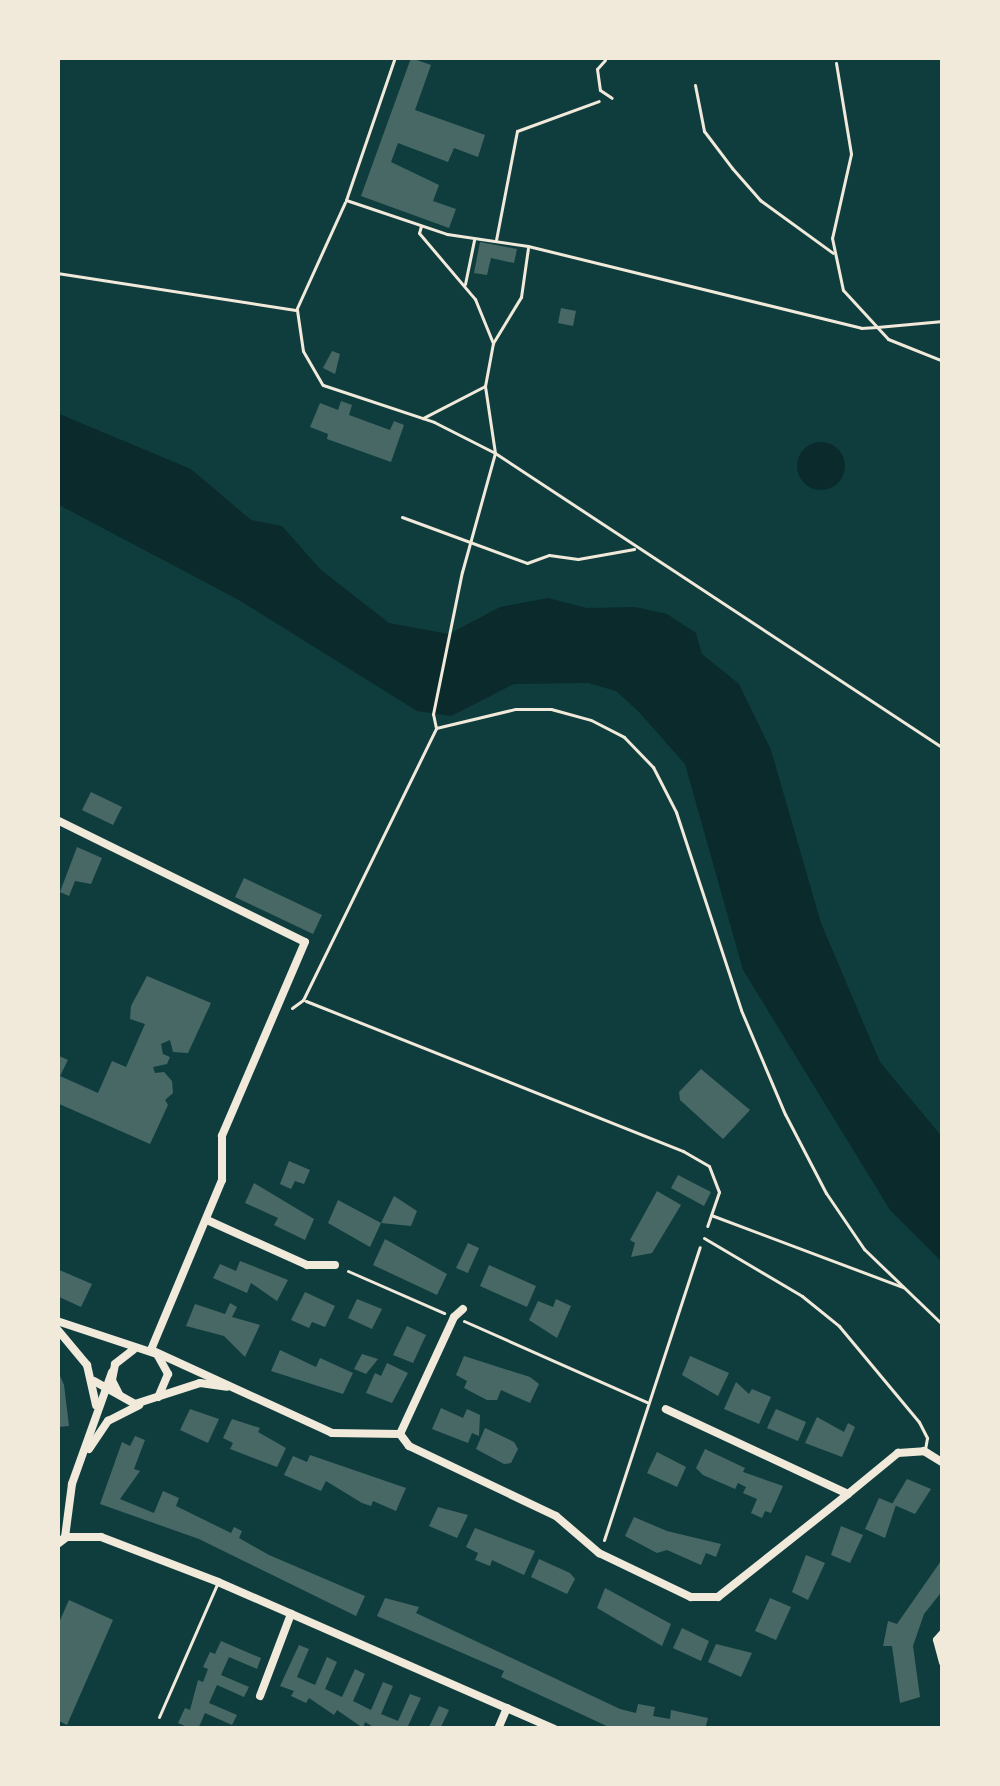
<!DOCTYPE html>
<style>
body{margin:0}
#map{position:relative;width:1000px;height:1786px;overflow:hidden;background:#0f3d3e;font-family:Signika,sans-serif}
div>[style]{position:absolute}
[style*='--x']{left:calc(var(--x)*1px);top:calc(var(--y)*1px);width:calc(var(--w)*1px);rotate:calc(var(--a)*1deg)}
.water>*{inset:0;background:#0a2a2b}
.round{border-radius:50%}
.building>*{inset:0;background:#486865}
.path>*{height:3px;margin:-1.5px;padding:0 1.5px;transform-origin:1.5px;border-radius:1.5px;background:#f1e9da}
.service>*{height:3px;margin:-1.5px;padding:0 1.5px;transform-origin:1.5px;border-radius:1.5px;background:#f1e9da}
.minor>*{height:8px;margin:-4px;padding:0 4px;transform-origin:4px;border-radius:4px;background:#f1e9da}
.tertiary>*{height:9px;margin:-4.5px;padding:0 4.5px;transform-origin:4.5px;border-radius:4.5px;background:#f1e9da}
span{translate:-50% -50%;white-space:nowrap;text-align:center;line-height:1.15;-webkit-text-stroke:10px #f1e9da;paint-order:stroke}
.frame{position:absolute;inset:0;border:60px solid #f1e9da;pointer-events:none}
</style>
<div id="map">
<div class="water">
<div style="clip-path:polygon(57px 413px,191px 469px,251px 520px,282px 526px,321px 570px,389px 623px,449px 634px,500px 607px,548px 598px,587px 608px,635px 607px,667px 614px,696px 633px,702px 654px,739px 684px,771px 750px,821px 923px,880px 1062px,943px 1138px,943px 1263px,890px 1210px,743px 970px,685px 764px,639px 712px,616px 691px,588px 683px,514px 684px,451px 716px,417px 711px,237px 599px,57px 504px)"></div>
<div class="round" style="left:797px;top:442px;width:48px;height:48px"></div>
</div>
<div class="building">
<div style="clip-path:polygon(411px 58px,431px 65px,415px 110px,485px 135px,478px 157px,454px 148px,448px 162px,398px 143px,391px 162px,439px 185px,433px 201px,456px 209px,449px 228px,361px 196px)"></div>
<div style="clip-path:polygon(480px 242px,517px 249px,514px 263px,491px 258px,487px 275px,474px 273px)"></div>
<div style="clip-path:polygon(561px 308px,576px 311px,573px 326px,558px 323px)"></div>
<div style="clip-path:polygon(332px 351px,340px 354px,335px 374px,323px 368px)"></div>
<div style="clip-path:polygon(341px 401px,352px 405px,349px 415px,390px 430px,394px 421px,404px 425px,391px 462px,327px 439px,328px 434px,310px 427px,320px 403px,338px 410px)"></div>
<div style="clip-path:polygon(91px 792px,122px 807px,113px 825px,82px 810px)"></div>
<div style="clip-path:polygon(77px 847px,102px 858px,91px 884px,75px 881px,69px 896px,60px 892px)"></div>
<div style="clip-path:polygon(244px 878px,322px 915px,313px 934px,235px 897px)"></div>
<div style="clip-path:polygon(147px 976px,211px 1003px,188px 1053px,173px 1052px,170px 1040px,161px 1044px,163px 1054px,170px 1057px,167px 1064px,153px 1067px,155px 1073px,164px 1072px,172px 1081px,173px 1093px,165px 1100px,168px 1105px,150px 1144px,57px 1103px,57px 1055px,68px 1060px,60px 1076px,98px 1093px,112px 1061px,126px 1067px,145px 1024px,130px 1019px,131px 1006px)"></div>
<div style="clip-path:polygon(701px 1069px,750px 1110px,723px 1139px,680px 1100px,679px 1092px)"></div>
<div style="clip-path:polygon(289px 1161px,310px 1170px,304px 1184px,295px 1181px,291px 1189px,280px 1184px)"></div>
<div style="clip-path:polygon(678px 1175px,711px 1192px,704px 1206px,671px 1188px)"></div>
<div style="clip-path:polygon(254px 1183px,314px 1219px,305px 1240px,274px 1225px,278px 1218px,245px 1203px)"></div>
<div style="clip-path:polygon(657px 1191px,681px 1205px,652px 1253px,631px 1257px,635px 1243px,630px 1240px)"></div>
<div style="clip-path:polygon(394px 1196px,417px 1211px,411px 1226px,381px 1223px,370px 1247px,328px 1223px,338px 1200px,381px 1223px)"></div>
<div style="clip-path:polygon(385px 1239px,447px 1274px,437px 1295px,373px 1265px)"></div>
<div style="clip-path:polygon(468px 1243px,479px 1248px,468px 1273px,456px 1268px)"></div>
<div style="clip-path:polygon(240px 1261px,288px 1280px,277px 1301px,251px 1283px,247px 1293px,213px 1278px,220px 1264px,236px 1271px)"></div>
<div style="clip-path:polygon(489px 1265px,536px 1286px,527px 1307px,480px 1286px)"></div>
<div style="clip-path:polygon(57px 1269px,92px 1284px,81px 1307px,57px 1296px)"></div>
<div style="clip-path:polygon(305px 1292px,335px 1306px,325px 1327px,312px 1322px,309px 1328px,291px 1320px)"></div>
<div style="clip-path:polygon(357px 1299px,382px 1309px,372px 1329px,348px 1318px)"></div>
<div style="clip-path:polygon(556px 1299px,571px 1306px,557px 1338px,529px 1320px,538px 1301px,553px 1307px)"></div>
<div style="clip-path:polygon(230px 1303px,237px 1307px,232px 1317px,260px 1325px,245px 1357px,224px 1336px,186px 1326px,195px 1304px,225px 1314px)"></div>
<div style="clip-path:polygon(407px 1326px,426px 1335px,413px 1363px,393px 1355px)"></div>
<div style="clip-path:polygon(280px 1350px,316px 1367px,320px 1358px,353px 1373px,343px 1394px,271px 1371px)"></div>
<div style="clip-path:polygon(362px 1354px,378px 1359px,366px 1374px,354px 1369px)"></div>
<div style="clip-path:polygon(464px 1356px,530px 1377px,539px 1384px,530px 1403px,501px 1390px,497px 1400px,487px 1400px,464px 1388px,467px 1381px,456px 1375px)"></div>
<div style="clip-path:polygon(690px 1356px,729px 1373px,718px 1396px,682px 1375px)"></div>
<div style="clip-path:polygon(387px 1363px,408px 1373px,392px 1403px,366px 1393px,375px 1373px,381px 1376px)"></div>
<div style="clip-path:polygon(57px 1369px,64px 1385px,69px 1426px,57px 1427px)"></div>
<div style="clip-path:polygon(736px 1382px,749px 1394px,752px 1389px,771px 1397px,759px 1424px,724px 1409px)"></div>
<div style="clip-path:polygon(441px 1408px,463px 1418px,467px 1409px,480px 1415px,479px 1436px,472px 1433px,468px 1443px,432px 1429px)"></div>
<div style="clip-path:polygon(190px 1409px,219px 1419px,208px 1443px,180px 1430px)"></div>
<div style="clip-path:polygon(776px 1409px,806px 1422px,798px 1441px,767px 1428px)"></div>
<div style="clip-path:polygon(817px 1417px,844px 1432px,848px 1423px,855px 1427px,842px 1457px,805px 1443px)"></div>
<div style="clip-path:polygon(232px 1419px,260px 1428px,258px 1432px,286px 1448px,277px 1467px,230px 1449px,233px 1443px,223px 1438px)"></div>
<div style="clip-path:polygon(485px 1428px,514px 1442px,518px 1449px,511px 1463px,504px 1464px,476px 1449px)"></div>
<div style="clip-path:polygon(135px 1436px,145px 1440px,134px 1469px,140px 1471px,120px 1499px,154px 1513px,163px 1491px,179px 1498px,176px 1506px,231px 1533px,234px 1527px,242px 1531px,239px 1538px,269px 1555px,365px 1596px,356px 1616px,199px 1539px,100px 1504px,122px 1442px,130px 1446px)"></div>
<div style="clip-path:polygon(705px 1449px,745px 1468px,743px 1472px,783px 1486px,771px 1513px,765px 1511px,762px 1518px,751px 1513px,757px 1499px,743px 1493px,746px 1487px,738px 1483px,735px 1489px,703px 1475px,696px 1468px)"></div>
<div style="clip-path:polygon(657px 1452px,686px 1467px,677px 1487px,647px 1473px)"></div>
<div style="clip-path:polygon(310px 1455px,406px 1488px,396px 1511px,373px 1501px,371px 1506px,362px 1503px,326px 1481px,321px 1491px,284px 1475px,293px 1456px,307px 1462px)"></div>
<div style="clip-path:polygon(907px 1479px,931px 1489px,915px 1514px,892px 1504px)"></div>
<div style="clip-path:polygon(879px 1498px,896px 1505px,885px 1538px,865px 1529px)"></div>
<div style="clip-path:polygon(438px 1507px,468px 1515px,457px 1538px,429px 1526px)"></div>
<div style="clip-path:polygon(634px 1517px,667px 1531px,721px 1544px,716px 1557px,706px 1553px,701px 1565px,667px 1550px,657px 1553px,625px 1536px)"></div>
<div style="clip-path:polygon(841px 1526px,863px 1535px,850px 1563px,831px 1555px)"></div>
<div style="clip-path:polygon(475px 1528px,535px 1551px,524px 1575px,492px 1560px,490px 1566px,475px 1560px,478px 1553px,466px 1547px)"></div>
<div style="clip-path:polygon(806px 1555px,825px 1563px,808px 1600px,792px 1592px)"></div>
<div style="clip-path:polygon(943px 1558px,943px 1590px,924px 1614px,913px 1646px,920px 1697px,900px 1703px,892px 1646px,883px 1646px,888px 1621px,897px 1624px)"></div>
<div style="clip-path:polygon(539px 1559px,570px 1573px,575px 1579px,567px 1594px,531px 1577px)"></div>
<div style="clip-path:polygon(605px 1588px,671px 1624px,662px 1646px,597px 1608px)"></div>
<div style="clip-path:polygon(385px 1598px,419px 1607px,416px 1613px,620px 1709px,636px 1713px,638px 1704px,655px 1707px,653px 1716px,670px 1719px,671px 1710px,708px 1718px,705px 1729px,611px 1728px,501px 1677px,504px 1671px,377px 1616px)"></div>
<div style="clip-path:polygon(770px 1598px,791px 1607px,776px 1640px,755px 1631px)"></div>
<div style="clip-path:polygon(69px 1600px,113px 1620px,67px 1725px,57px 1720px,57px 1627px)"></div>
<div style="clip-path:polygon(682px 1628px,709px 1641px,701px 1661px,673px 1648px)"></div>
<div style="clip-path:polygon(221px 1641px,261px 1658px,257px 1669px,229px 1657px,221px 1675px,249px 1687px,244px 1697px,217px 1685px,209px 1703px,237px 1715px,232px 1725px,205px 1713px,198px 1729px,192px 1729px,178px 1723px,185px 1708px,190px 1710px,198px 1680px,203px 1682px,208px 1669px,203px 1667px,210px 1652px,215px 1654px)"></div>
<div style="clip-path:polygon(716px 1644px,752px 1653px,741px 1677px,708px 1662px)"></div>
<div style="clip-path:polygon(299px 1645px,309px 1649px,297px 1677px,315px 1685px,327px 1657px,337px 1662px,325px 1689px,342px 1697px,355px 1669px,365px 1674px,353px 1701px,371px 1710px,383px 1682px,393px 1686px,381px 1714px,398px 1721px,410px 1694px,421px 1698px,408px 1726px,416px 1729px,377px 1729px,365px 1722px,363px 1728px,337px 1710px,334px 1715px,309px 1698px,306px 1703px,291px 1696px,294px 1691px,280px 1686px)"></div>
<div style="clip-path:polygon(439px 1706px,449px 1710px,440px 1729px,428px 1729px)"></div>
</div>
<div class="path">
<div style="--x:395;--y:57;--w:151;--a:108.9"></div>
<div style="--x:346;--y:200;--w:107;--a:18.6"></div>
<div style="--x:447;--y:234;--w:82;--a:8.4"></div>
<div style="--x:528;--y:246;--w:343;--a:13.8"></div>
<div style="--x:861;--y:328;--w:16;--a:-4"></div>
<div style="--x:877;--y:327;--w:16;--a:47"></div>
<div style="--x:888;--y:339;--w:59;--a:21.8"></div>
<div style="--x:836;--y:63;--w:92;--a:80.6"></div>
<div style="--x:851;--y:154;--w:86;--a:102.7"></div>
<div style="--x:832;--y:238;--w:53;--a:78.1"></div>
<div style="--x:843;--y:290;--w:50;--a:47.4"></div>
<div style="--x:877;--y:327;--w:66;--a:-5.2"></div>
<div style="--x:695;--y:85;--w:47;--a:78.9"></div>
<div style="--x:704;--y:131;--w:46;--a:52.9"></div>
<div style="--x:732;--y:168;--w:43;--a:48.8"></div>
<div style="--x:760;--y:200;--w:90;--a:36"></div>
<div style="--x:421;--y:226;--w:7;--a:106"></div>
<div style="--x:419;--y:233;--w:87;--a:49.7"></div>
<div style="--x:475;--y:299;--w:48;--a:67.8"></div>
<div style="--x:493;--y:343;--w:44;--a:100.5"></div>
<div style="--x:485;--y:386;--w:70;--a:152.7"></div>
<div style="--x:496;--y:240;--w:111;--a:-79.1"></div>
<div style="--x:517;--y:131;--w:87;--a:-20.1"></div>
<div style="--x:57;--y:273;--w:243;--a:8.8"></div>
<div style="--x:297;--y:310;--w:41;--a:81.7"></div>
<div style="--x:303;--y:351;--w:39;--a:60"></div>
<div style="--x:323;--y:385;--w:117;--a:18.4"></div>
<div style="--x:434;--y:422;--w:68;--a:26.9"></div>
<div style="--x:495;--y:453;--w:536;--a:33.36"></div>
<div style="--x:465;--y:284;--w:45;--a:-78.4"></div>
<div style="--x:297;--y:308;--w:116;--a:-65.6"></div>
<div style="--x:493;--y:343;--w:54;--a:-58.7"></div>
<div style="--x:521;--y:297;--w:49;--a:-81.9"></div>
<div style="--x:402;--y:517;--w:133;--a:20.2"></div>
<div style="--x:527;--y:563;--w:23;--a:-20"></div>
<div style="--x:549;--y:555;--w:29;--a:8"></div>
<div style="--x:578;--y:559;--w:57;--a:-10.1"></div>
<div style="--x:436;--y:728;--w:14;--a:-102"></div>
<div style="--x:433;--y:714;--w:145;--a:-78.5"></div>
<div style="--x:462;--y:572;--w:123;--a:-74.5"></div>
<div style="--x:495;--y:453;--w:68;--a:-98.5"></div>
<div style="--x:306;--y:1001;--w:406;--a:21.7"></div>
<div style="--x:683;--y:1151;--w:30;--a:30"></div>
<div style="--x:709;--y:1166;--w:28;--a:69"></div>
<div style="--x:719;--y:1192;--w:36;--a:109"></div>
<div style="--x:292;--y:1008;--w:14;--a:-36"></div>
<div style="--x:303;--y:1000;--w:303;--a:-63.9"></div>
<div style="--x:436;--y:728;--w:81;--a:-13.5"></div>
<div style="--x:515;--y:709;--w:36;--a:0"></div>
<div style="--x:551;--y:709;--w:41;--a:15.4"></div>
<div style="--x:591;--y:720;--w:37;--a:27"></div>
<div style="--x:624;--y:737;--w:42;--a:46"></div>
<div style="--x:653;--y:767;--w:51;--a:62.9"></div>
<div style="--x:676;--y:812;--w:208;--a:71.8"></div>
<div style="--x:741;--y:1010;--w:113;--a:67.1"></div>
<div style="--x:785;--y:1114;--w:89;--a:62.6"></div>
<div style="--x:826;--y:1193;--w:68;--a:55.8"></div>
<div style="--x:864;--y:1249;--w:110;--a:43.9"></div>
<div style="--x:711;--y:1215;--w:205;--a:20.6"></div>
<div style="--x:348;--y:1271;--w:105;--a:23.6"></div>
<div style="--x:464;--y:1321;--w:200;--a:23.9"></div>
<div style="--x:604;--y:1540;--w:308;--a:-71.9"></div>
</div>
<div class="service">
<div style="--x:605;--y:60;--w:12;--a:132"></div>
<div style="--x:597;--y:69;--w:21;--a:82"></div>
<div style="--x:600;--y:90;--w:14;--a:34"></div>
<div style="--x:704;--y:1238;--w:114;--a:30.6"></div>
<div style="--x:802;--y:1296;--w:48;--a:39"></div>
<div style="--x:839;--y:1326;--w:125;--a:50.2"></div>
<div style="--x:919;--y:1422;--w:18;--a:63"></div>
<div style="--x:927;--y:1438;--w:11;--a:100"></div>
<div style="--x:159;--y:1717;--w:145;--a:-66.4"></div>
</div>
<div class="minor">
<div style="--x:57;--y:820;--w:276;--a:26.2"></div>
<div style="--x:305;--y:942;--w:211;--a:113.2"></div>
<div style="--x:222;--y:1136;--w:44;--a:90"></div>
<div style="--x:222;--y:1180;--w:184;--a:112.7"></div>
<div style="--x:151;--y:1350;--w:199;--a:24.6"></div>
<div style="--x:332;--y:1433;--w:68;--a:0.8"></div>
<div style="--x:400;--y:1434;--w:15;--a:53"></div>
<div style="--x:409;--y:1446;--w:163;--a:25.5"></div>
<div style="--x:556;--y:1516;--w:57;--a:40.7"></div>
<div style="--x:599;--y:1553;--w:102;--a:25.6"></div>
<div style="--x:691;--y:1597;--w:27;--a:0"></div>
<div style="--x:718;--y:1597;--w:166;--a:-38.4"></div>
<div style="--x:848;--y:1494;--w:201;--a:-155"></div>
<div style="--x:207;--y:1220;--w:110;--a:24.2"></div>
<div style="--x:307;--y:1265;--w:28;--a:0"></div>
<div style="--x:57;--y:1321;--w:105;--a:18.3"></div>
<div style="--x:157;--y:1354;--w:23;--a:61"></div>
<div style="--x:168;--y:1374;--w:25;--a:113"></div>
<div style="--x:57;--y:1329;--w:47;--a:50.2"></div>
<div style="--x:87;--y:1365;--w:41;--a:77.3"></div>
<div style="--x:112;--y:1372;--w:119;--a:109.7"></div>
<div style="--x:72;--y:1484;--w:53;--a:97.5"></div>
<div style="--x:65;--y:1537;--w:36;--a:0"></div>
<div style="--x:101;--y:1537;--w:125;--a:21"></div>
<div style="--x:218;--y:1582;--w:367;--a:23.6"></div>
<div style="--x:94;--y:1381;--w:47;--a:29.3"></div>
<div style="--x:135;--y:1404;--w:68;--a:-17.9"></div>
<div style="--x:200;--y:1383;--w:27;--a:8"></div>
<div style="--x:119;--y:1394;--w:16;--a:-117"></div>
<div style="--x:112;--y:1380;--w:16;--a:-79"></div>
<div style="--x:115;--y:1364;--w:24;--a:-38"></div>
<div style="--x:400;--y:1434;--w:129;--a:-65.2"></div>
<div style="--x:454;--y:1317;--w:12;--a:-42"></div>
<div style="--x:89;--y:1449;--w:34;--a:-56"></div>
<div style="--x:108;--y:1421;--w:35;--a:-27"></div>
<div style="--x:848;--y:1494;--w:65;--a:-39.4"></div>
<div style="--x:898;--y:1453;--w:26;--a:-4"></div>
<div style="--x:924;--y:1451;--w:22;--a:32"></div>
<div style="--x:943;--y:1633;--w:9;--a:131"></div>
<div style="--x:937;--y:1640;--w:23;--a:75"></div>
<div style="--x:260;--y:1696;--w:88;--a:-69.3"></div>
<div style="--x:498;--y:1729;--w:23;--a:-67"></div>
</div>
<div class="tertiary">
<div style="--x:57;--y:1543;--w:10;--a:-37"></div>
</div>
<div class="frame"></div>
</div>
